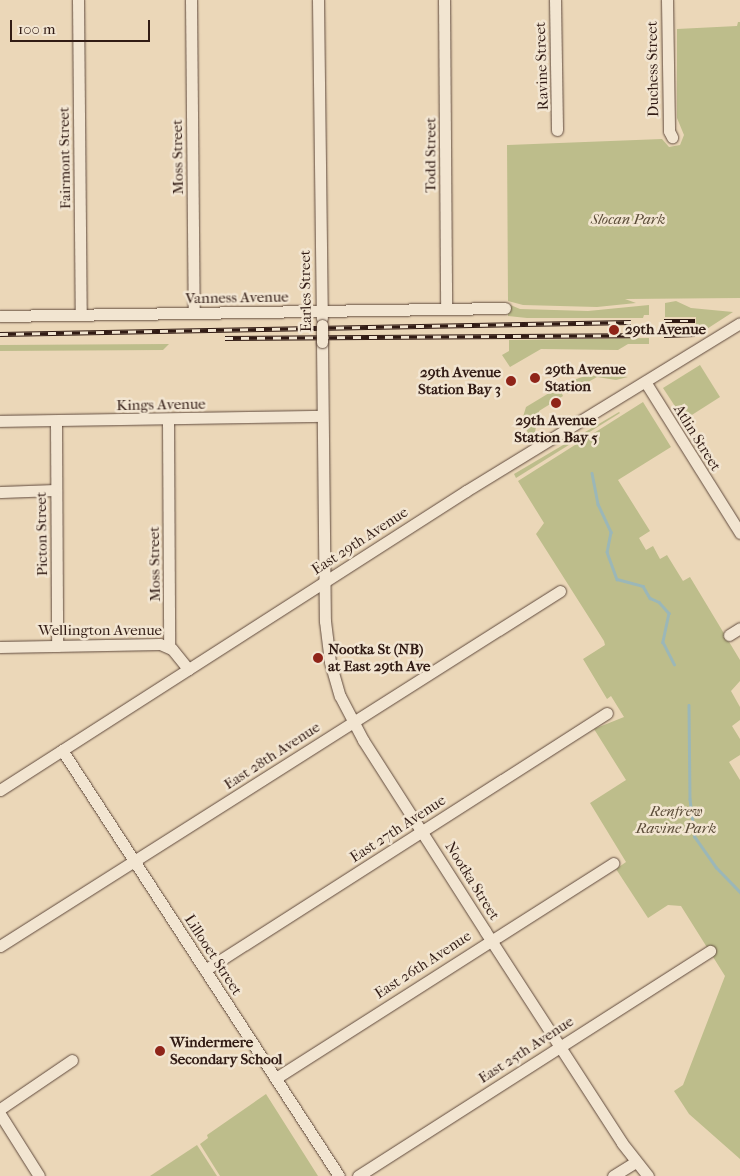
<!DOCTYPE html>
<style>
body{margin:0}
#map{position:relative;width:740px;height:1176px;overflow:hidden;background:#ebd7b8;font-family:"IM FELL French Canon",serif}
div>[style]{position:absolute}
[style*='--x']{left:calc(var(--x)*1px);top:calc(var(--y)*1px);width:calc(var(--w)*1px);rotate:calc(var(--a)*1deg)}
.green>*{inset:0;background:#bdbd8b}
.stream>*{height:2.5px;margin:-1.25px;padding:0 1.25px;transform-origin:1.25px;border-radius:1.25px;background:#9bb7b8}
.roads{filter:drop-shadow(0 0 1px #604a3d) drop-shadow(0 0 1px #604a3d)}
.minor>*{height:11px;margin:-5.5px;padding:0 5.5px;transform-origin:5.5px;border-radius:5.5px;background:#f2e5d1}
.rail>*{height:4.5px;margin-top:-2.25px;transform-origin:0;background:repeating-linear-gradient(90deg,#f2e5d1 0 8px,#311b14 0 16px);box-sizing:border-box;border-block:1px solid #311b14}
.bridges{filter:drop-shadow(0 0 1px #604a3d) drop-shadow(0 0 1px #604a3d)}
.minor-bridge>*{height:11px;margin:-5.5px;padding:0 5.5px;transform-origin:5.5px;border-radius:5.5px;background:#f2e5d1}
.dots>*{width:14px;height:14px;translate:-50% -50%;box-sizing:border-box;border:2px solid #f2e5d1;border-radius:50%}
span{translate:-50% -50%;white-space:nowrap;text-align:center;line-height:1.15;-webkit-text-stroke:5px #f2e5d1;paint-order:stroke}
.street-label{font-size:15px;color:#311b14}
.park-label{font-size:15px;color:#5b4c38;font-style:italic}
.poi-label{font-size:15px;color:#311b14;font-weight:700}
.left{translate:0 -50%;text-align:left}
.right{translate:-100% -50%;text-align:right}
.scale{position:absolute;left:10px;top:20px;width:140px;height:22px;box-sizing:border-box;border:2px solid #311b14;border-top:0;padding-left:6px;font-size:15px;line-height:18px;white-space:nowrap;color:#311b14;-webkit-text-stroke:4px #f2e5d1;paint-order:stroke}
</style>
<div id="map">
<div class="green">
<div style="clip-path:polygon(738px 22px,740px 22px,740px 298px,625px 299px,636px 303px,597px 307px,523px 305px,508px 301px,507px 145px,662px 139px,669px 147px,680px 145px,684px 135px,677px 118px,677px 29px,737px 26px)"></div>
<div style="clip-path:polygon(676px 301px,691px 308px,733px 312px,696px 336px,696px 317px,665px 317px,665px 303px)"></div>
<div style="clip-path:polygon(508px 304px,520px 309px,588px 311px,649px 305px,649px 315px,644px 315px,643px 318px,527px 318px,508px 316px)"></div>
<div style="clip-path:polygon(649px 338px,649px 344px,628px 344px,618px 350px,541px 349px,510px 367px,502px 355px,509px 351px,509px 340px)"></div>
<div style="clip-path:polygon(169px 344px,163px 350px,0 351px,0 345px)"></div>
<div style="clip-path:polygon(700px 365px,720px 397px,684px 420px,663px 388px)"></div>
<div style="clip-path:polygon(606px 375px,628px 377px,616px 380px,597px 377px,567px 394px,562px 384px,585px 376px)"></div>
<div style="clip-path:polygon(559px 387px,563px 396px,539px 411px,535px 432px,529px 435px,522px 420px,526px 407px)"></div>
<div style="clip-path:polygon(643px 402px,671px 447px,618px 480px,650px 531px,639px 538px,646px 550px,653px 546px,660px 559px,667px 555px,683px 581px,690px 577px,740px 660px,740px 681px,731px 691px,740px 707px,740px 720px,732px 726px,740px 739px,740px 755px,729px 762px,740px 780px,740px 1159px,689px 1114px,674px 1091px,683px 1085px,725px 976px,681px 906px,668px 905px,648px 918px,616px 869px,626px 862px,590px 803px,626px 780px,594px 729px,624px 717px,611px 696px,607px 699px,583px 659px,605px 645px,604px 641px,536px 534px,544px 523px,518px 481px)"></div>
<div style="clip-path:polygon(619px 412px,620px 413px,516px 478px,514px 474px)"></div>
<div style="clip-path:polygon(266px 1094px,318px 1176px,220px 1176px,200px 1144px,208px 1138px,207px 1135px)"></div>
<div style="clip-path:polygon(197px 1145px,217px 1176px,150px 1176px)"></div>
</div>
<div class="stream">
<div style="--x:592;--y:473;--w:32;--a:79"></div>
<div style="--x:598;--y:504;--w:31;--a:65"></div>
<div style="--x:611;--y:532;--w:20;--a:101"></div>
<div style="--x:607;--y:552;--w:29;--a:70"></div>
<div style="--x:617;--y:579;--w:27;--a:15"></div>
<div style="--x:643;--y:586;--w:14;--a:60"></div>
<div style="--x:650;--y:598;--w:10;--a:24"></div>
<div style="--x:659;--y:602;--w:15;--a:48"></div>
<div style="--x:669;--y:613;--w:30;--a:102"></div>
<div style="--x:663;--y:642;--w:25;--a:63"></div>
<div style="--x:689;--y:705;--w:94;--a:89.4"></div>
<div style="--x:690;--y:799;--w:38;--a:83"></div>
<div style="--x:695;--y:837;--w:37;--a:55"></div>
<div style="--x:716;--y:867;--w:35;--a:46"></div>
</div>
<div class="roads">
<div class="minor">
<div style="--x:78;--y:0;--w:315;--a:89.5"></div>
<div style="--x:191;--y:0;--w:313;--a:89.5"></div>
<div style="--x:318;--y:0;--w:318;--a:89.3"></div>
<div style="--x:444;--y:0;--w:309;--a:89.6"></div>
<div style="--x:555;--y:0;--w:130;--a:89.1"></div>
<div style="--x:667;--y:0;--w:131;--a:89.1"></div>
<div style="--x:669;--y:131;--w:7;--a:63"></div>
<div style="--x:0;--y:316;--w:505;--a:-0.91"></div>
<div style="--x:322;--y:342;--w:279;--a:89.4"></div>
<div style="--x:325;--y:621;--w:41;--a:83"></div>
<div style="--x:330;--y:662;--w:35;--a:74"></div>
<div style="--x:340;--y:696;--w:50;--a:62.4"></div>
<div style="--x:363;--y:740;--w:227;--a:57.4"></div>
<div style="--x:485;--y:931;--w:252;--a:57.1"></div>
<div style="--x:622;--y:1143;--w:42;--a:51.8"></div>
<div style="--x:646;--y:383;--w:177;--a:57.9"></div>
<div style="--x:168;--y:420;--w:226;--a:89.7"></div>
<div style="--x:0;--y:421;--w:322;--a:-0.9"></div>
<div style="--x:56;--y:422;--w:224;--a:89.7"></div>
<div style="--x:0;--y:492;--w:56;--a:-2"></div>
<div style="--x:729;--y:635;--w:13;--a:-32"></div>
<div style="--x:0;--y:647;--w:160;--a:-1.1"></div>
<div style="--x:160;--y:644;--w:13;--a:23"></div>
<div style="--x:172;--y:649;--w:26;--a:51"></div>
<div style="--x:62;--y:750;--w:508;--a:56.97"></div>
<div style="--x:0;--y:790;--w:554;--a:-32.69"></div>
<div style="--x:466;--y:491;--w:321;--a:-31.5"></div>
<div style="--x:0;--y:946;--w:663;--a:-32.37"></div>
<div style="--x:205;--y:970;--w:477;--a:-32.6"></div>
<div style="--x:276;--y:1078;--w:400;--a:-32.5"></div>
<div style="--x:0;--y:1109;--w:87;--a:-34.2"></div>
<div style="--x:0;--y:1114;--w:73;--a:57.8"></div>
<div style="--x:358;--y:1176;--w:418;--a:-32.6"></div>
<div style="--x:613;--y:1176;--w:26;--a:-32"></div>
</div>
</div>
<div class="rail">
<div style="--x:664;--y:321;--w:31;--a:0"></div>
<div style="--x:0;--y:334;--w:631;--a:-1.09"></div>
<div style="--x:664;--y:335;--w:31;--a:-2"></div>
<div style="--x:225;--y:338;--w:406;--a:-0.4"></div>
</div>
<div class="bridges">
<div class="minor-bridge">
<div style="--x:322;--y:325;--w:17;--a:90"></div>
</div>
</div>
<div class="dots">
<div style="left:614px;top:330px;background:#8f2418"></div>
<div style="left:535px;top:378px;background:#8f2418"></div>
<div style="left:511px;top:381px;background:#8f2418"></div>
<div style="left:556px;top:403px;background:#8f2418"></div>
<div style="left:318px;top:658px;background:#8f2418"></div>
<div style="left:160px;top:1051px;background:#8f2418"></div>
</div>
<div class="street-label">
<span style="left:542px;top:66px;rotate:-92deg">Ravine Street</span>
<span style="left:653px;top:69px;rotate:-91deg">Duchess Street</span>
<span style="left:431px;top:155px;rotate:-90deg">Todd Street</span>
<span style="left:178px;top:157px;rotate:-91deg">Moss Street</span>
<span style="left:65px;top:158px;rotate:-91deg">Fairmont Street</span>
<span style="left:306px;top:291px;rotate:-91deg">Earles Street</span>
<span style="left:237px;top:298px;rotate:-1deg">Vanness Avenue</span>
<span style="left:161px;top:405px;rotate:-1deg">Kings Avenue</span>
<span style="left:697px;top:438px;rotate:58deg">Atlin Street</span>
<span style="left:42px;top:534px;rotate:-91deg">Picton Street</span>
<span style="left:360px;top:541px;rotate:-33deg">East 29th Avenue</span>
<span style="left:155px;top:564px;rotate:-91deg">Moss Street</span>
<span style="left:100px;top:631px">Wellington Avenue</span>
<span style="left:272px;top:756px;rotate:-33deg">East 28th Avenue</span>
<span style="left:398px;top:829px;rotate:-33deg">East 27th Avenue</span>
<span style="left:472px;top:881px;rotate:58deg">Nootka Street</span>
<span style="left:213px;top:955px;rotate:57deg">Lillooet Street</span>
<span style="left:423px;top:965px;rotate:-33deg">East 26th Avenue</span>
<span style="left:526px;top:1050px;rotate:-33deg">East 25th Avenue</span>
</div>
<div class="park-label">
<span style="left:628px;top:220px">Slocan Park</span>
<span style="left:676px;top:820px">Renfrew<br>Ravine Park</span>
</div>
<div class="poi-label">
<span class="left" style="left:625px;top:330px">29th Avenue</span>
<span class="left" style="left:545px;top:378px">29th Avenue<br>Station</span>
<span class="right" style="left:501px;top:381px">29th Avenue<br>Station Bay 3</span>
<span style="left:556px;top:429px">29th Avenue<br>Station Bay 5</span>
<span class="left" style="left:328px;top:658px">Nootka St (NB)<br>at East 29th Ave</span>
<span class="left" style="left:170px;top:1051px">Windermere<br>Secondary School</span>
</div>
<div class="scale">100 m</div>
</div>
